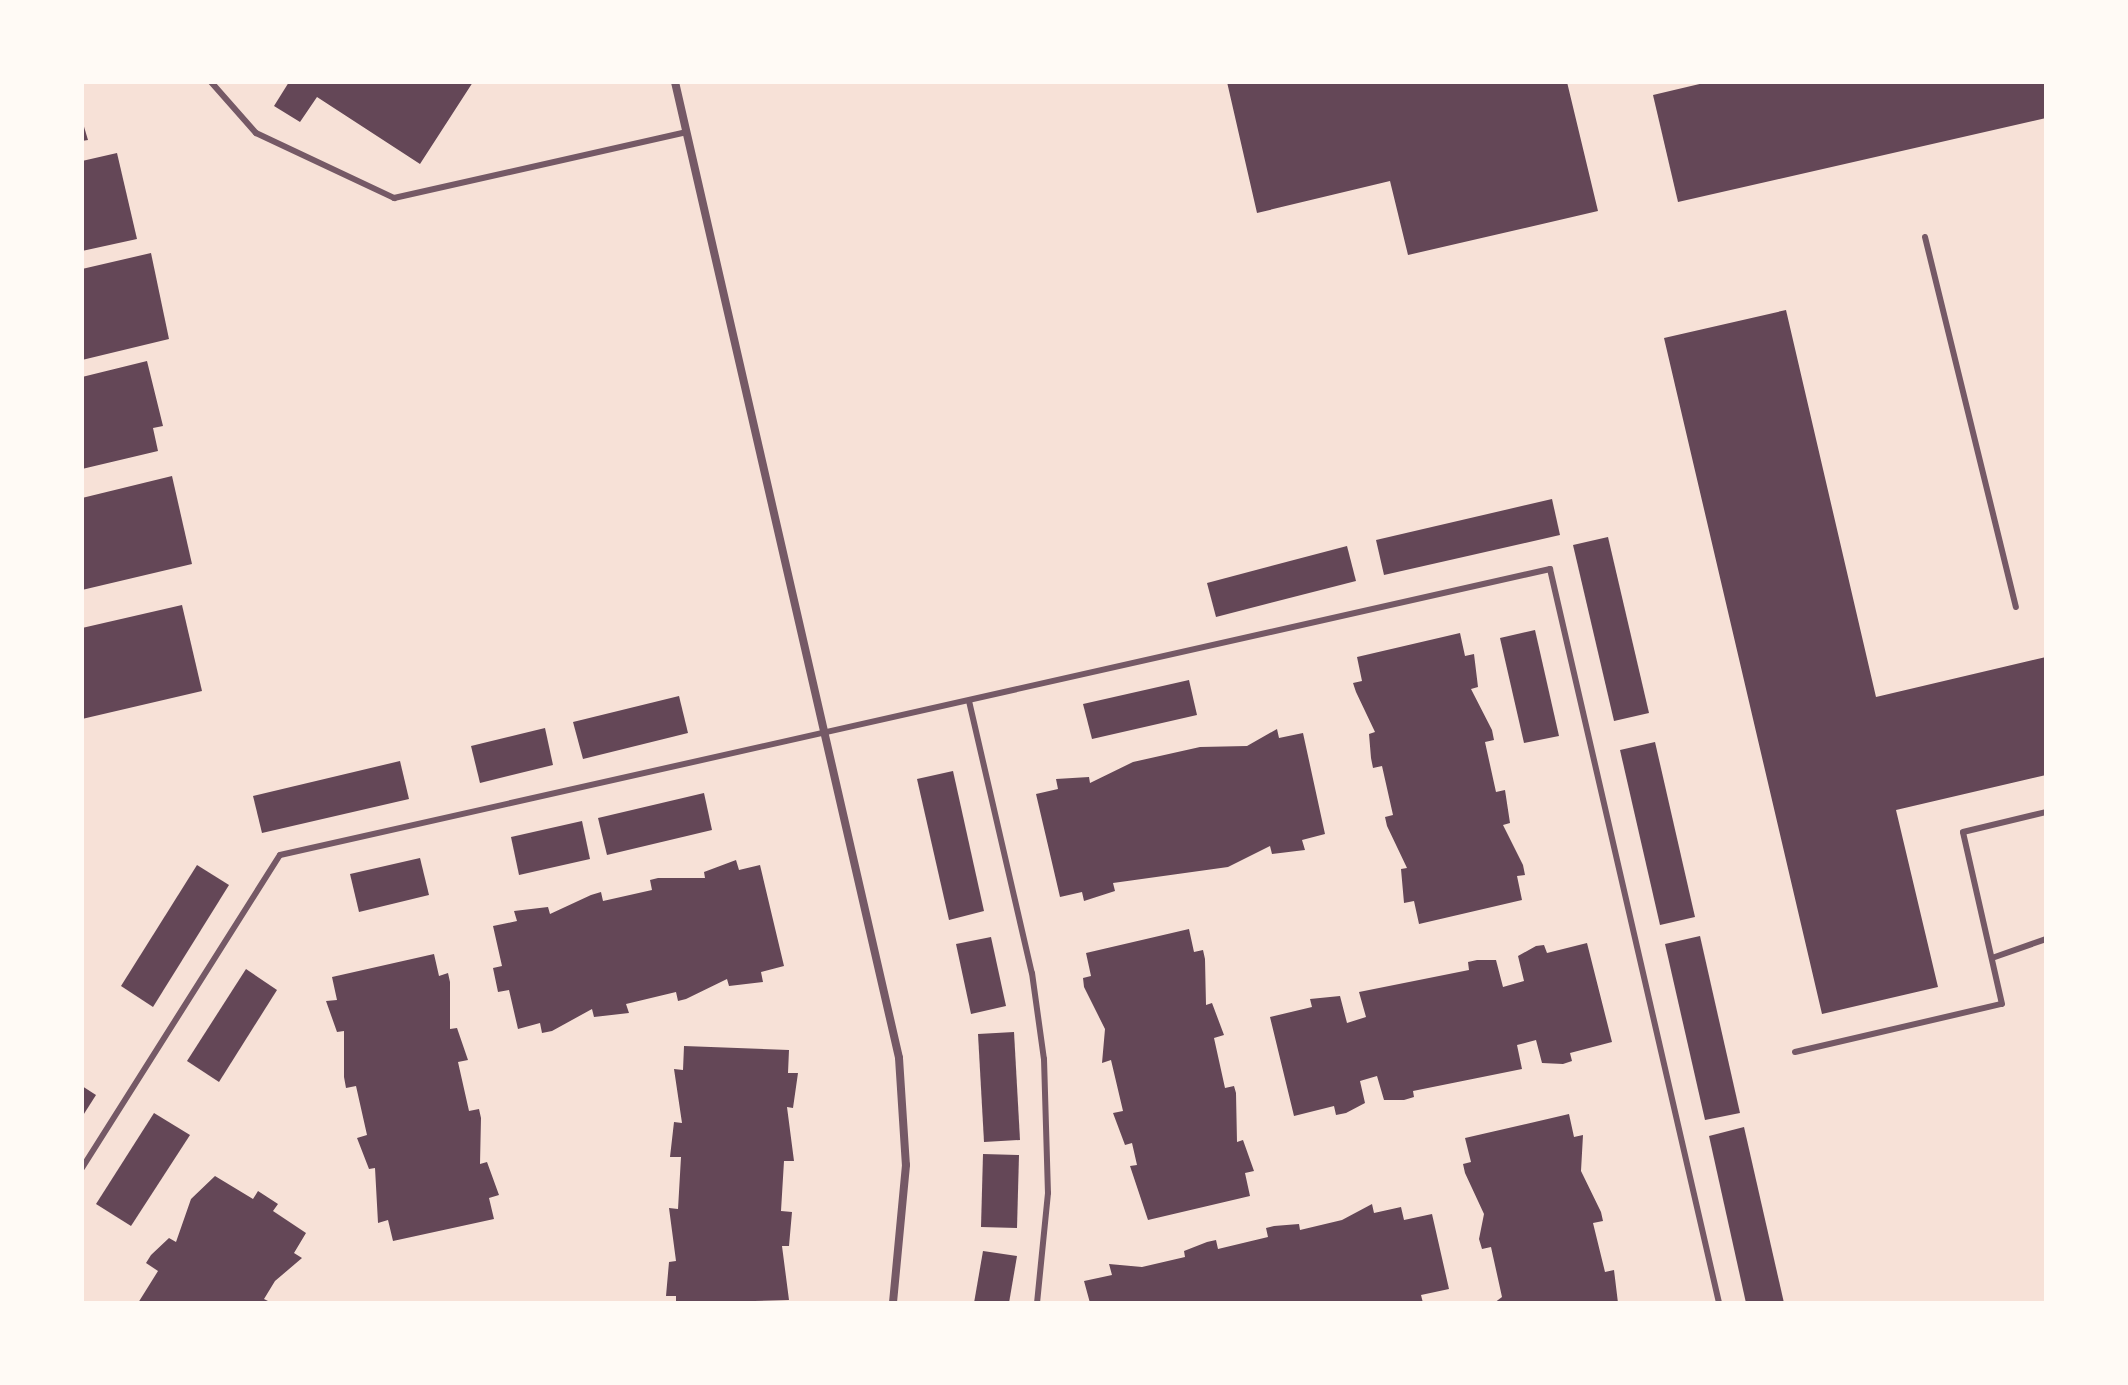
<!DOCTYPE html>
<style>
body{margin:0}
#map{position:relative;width:2128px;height:1385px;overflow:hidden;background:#f7e1d7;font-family:Commissioner,sans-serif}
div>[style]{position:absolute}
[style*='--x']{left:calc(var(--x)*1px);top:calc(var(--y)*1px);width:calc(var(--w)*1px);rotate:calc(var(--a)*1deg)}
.building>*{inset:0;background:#644757}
.service>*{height:6px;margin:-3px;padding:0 3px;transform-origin:3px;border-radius:3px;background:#755966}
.minor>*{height:8px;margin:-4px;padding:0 4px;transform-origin:4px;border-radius:4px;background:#755966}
span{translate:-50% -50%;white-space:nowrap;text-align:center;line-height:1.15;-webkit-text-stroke:6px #fffaf5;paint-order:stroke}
.frame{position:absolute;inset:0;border:84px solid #fffaf5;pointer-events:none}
</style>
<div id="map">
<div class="building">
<div style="clip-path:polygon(289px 82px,473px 82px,420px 164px,317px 97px,300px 122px,274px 106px)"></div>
<div style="clip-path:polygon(1227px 82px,1567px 82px,1598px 211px,1408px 255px,1390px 181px,1257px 213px)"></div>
<div style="clip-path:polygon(1708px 82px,2046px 82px,2046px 118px,1678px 202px,1653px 95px)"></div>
<div style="clip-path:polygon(82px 120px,88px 140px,82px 141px)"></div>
<div style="clip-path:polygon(117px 153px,137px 239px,82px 251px,82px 161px)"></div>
<div style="clip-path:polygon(151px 253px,169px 339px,82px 360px,82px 269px)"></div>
<div style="clip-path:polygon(1786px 310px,1876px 697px,2046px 657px,2046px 775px,1896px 810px,1938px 987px,1822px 1014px,1664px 338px)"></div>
<div style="clip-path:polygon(147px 361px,163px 426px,153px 428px,158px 451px,82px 469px,82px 377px)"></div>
<div style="clip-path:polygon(172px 476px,192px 564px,82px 590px,82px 498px)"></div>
<div style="clip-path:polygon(1552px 499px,1560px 535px,1384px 575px,1376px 540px)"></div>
<div style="clip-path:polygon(1608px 537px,1649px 713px,1614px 721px,1573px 545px)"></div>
<div style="clip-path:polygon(1347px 546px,1356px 581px,1216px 617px,1207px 583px)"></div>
<div style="clip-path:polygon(182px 605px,202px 691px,82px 719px,82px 628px)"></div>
<div style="clip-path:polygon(1535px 630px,1559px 736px,1524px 743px,1500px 638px)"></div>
<div style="clip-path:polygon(1460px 633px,1465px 656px,1474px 654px,1478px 687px,1471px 689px,1492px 730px,1494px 740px,1485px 742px,1496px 792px,1505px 790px,1510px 823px,1503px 825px,1523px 865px,1525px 875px,1517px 876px,1522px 900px,1419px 924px,1414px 901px,1404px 903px,1401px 869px,1407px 868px,1387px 826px,1385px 817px,1393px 815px,1382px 766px,1373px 768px,1371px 758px,1369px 734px,1375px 732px,1356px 692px,1353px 683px,1362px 681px,1357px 657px)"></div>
<div style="clip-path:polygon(1189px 680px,1197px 715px,1092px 739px,1083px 704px)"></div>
<div style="clip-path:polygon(679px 696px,688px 733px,583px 759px,573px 722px)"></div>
<div style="clip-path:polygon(545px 728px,553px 765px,480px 783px,471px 746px)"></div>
<div style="clip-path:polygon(1277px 729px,1279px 738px,1303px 733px,1325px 834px,1302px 840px,1305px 850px,1272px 854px,1270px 846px,1228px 867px,1113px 883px,1115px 891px,1084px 901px,1082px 892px,1060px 897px,1036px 794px,1058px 789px,1056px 779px,1089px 777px,1090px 783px,1133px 762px,1200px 747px,1247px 746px)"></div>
<div style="clip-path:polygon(1655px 742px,1695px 917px,1660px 925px,1620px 750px)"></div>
<div style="clip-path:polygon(400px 761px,409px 799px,262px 833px,253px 796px)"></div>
<div style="clip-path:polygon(953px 771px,984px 911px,949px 920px,917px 779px)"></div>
<div style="clip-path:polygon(704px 793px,712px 830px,607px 855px,598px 818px)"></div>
<div style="clip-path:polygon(582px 821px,590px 859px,519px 875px,511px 837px)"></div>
<div style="clip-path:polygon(420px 858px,429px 895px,359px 912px,350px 874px)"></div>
<div style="clip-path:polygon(736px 860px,739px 870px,760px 865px,784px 966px,761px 972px,763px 982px,729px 986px,727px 979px,686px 999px,678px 1001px,676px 992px,626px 1004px,629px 1013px,594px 1017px,592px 1009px,552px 1031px,542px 1033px,540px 1023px,518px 1029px,509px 990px,498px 992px,493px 968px,502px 966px,493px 926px,517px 921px,514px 911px,548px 907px,550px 914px,591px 895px,601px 892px,603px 901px,652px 890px,650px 880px,658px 878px,705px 878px,704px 872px)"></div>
<div style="clip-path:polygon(197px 865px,229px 885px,153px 1007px,121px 986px)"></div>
<div style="clip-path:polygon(1189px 929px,1194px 952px,1203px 950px,1205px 959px,1206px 1005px,1212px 1003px,1224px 1035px,1214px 1038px,1225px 1088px,1234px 1086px,1236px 1093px,1237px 1142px,1243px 1140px,1254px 1171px,1245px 1173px,1250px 1196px,1148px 1220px,1130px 1166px,1137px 1165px,1132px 1143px,1125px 1145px,1113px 1113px,1123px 1111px,1111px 1060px,1102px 1063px,1105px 1029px,1084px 987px,1083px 978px,1091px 976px,1086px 953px)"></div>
<div style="clip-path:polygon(1700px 936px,1740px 1113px,1705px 1120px,1665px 944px)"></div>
<div style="clip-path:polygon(991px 937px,1006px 1006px,971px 1014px,956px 944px)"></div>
<div style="clip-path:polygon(1587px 943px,1612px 1042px,1570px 1053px,1572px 1061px,1563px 1064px,1542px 1063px,1536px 1040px,1517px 1045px,1522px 1069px,1413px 1091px,1414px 1097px,1404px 1100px,1384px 1100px,1377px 1076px,1360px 1081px,1365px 1103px,1346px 1113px,1336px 1115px,1334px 1106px,1294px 1116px,1270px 1017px,1312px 1007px,1310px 999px,1340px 996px,1347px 1023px,1366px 1017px,1359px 992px,1469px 970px,1468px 962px,1477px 960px,1496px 960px,1503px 987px,1524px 981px,1518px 956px,1536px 946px,1544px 945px,1547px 953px)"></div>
<div style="clip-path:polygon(434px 954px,439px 976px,448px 973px,450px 982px,450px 1029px,457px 1028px,468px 1060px,458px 1062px,469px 1111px,479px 1109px,481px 1118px,480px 1164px,487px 1162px,499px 1195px,489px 1198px,494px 1219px,393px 1241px,388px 1220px,378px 1223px,375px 1168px,369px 1169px,357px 1138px,367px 1135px,356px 1086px,346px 1088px,344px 1077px,344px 1031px,337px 1032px,326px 1001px,337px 1000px,332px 977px)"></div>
<div style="clip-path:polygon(246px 969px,277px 990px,219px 1082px,187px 1061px)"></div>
<div style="clip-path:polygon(1014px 1032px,1020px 1140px,984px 1142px,978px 1034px)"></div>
<div style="clip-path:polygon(684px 1046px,789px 1050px,788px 1073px,798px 1073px,793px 1108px,787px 1107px,794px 1161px,784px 1161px,781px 1211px,792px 1212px,789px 1246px,782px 1246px,789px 1300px,676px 1303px,676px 1296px,666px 1296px,669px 1262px,676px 1261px,669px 1208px,678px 1209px,681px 1157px,670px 1157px,674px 1122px,682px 1123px,674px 1069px,683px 1070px)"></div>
<div style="clip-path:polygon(82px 1086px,96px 1095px,82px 1117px)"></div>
<div style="clip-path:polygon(154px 1113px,190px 1135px,131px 1226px,96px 1204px)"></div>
<div style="clip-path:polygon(1569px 1114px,1574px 1137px,1583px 1135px,1581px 1171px,1601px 1212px,1603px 1221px,1593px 1223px,1605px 1272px,1614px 1270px,1618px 1303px,1494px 1303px,1502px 1297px,1491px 1247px,1482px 1249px,1479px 1239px,1484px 1214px,1465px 1173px,1463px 1164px,1471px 1162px,1465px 1138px)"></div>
<div style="clip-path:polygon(1744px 1127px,1784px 1303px,1746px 1303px,1709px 1136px)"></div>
<div style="clip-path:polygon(983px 1154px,1019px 1155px,1017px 1228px,981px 1227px)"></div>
<div style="clip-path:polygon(215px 1176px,253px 1199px,258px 1191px,278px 1204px,273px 1211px,306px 1233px,294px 1253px,302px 1258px,275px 1281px,264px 1299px,272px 1303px,138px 1303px,158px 1271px,146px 1263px,151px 1255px,169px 1238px,176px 1242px,191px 1199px)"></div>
<div style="clip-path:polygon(1372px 1204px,1374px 1213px,1401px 1207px,1404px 1220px,1432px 1214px,1449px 1289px,1421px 1295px,1423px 1303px,1090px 1303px,1084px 1281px,1112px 1275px,1109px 1264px,1142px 1267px,1185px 1257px,1184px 1251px,1207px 1242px,1216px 1240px,1218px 1249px,1268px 1237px,1266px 1228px,1274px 1226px,1299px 1224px,1300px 1230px,1342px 1220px)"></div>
<div style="clip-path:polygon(983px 1251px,1017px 1256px,1009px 1303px,974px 1303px)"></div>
</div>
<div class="service">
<div style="--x:211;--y:82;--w:68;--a:48.6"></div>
<div style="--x:256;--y:133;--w:153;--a:25.2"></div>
<div style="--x:394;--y:198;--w:299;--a:-12.7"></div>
<div style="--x:1925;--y:237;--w:381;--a:76.2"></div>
<div style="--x:969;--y:701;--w:279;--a:77"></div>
<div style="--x:1032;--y:973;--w:87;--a:82.1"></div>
<div style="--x:1044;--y:1059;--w:134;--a:88.3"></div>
<div style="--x:1048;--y:1193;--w:111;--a:95.7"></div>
<div style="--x:1992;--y:958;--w:57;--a:-19.4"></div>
<div style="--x:1795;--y:1052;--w:212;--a:-13.1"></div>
<div style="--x:2002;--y:1004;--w:176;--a:-102.8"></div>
<div style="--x:1963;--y:832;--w:85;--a:-13.5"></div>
<div style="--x:82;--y:1168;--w:370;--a:-57.7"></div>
<div style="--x:280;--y:855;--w:1302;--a:-12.69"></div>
<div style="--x:1550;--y:569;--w:753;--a:77.03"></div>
</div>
<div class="minor">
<div style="--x:675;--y:82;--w:1001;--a:77.07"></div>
<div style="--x:899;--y:1058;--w:107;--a:86.3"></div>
<div style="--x:906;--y:1165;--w:139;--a:95.4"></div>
</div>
<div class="frame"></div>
</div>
